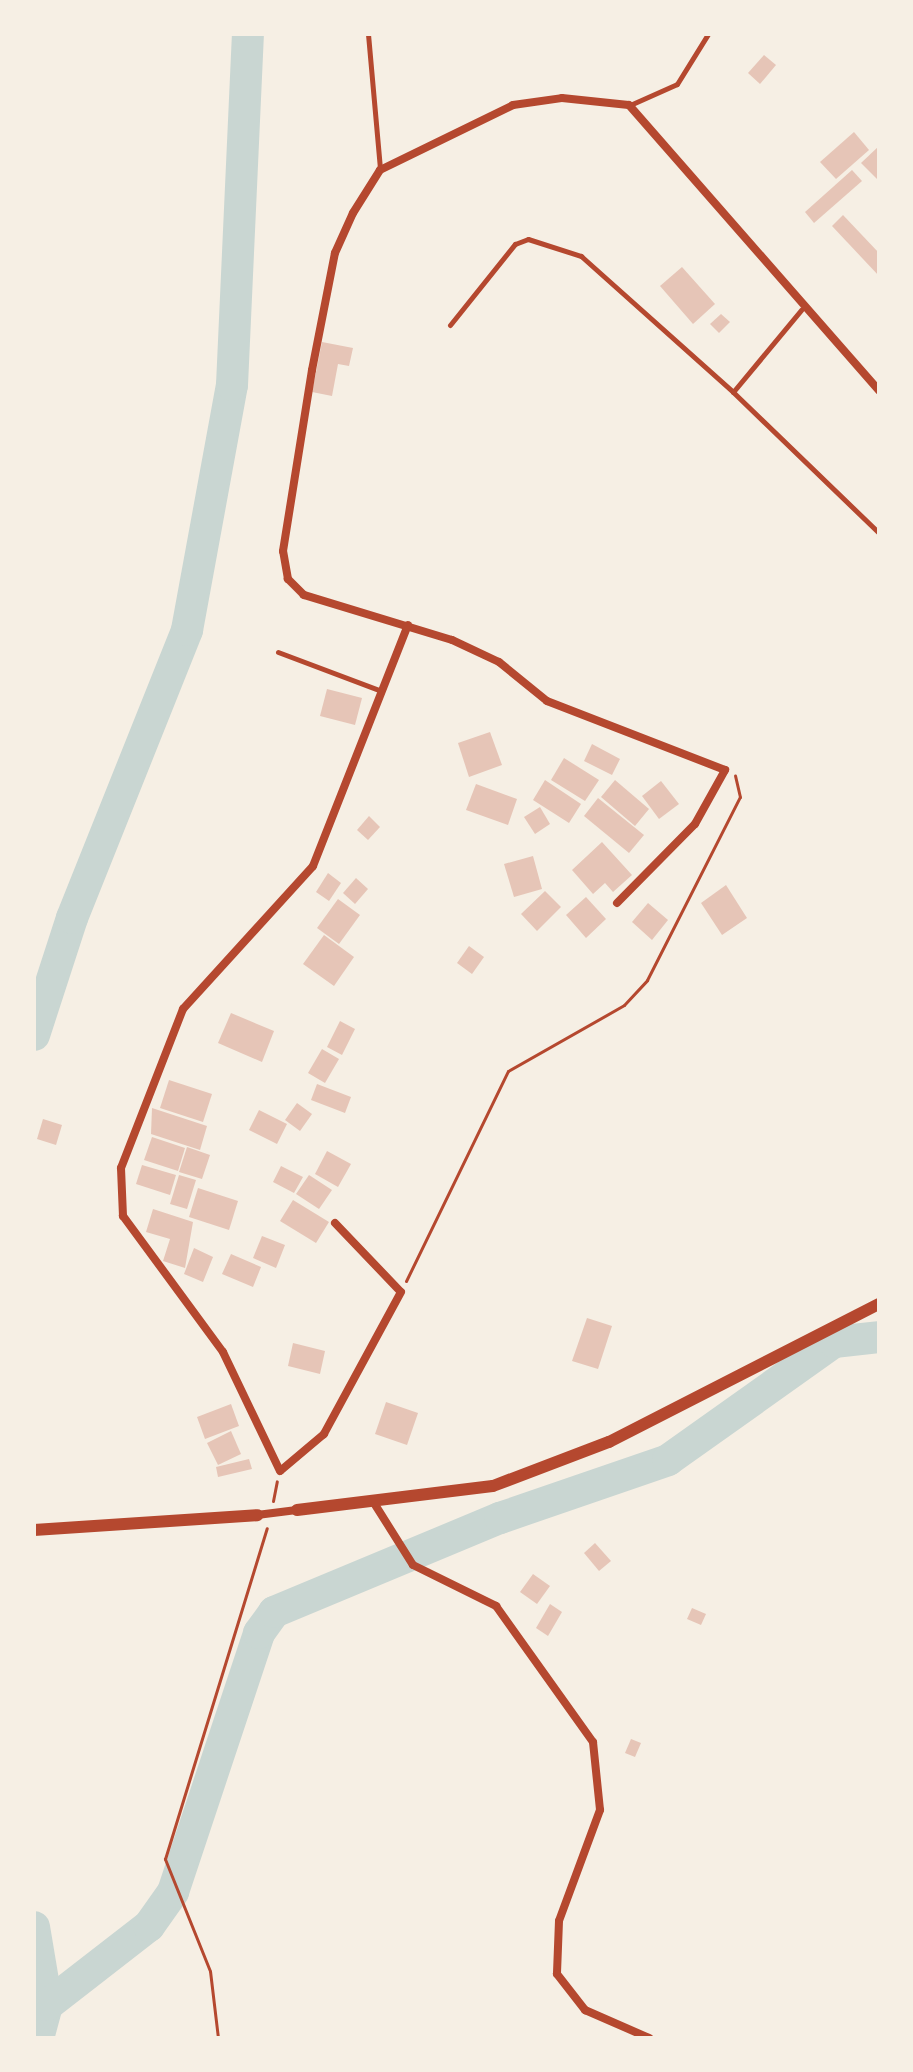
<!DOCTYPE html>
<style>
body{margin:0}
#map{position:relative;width:913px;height:2072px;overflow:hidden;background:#f6efe4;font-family:"Titillium Web",sans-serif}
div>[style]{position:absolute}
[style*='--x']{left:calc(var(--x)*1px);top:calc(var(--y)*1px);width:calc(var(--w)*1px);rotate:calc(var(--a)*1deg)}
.river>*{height:32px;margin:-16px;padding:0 16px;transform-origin:16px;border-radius:16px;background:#c9d6d2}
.building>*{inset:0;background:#e6c5b7}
.path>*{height:3px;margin:-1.5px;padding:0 1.5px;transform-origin:1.5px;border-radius:1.5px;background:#b5482f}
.service>*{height:5px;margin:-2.5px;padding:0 2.5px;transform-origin:2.5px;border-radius:2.5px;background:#b5482f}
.minor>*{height:8px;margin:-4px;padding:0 4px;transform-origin:4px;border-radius:4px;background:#b5482f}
.tertiary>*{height:12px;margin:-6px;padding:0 6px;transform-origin:6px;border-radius:6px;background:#b5482f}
span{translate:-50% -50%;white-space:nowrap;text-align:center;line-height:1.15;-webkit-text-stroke:7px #f6efe4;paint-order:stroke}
.frame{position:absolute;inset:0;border:36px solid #f6efe4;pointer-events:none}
</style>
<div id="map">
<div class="river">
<div style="--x:34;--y:1035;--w:123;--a:-72"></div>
<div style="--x:72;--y:918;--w:310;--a:-68.2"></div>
<div style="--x:187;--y:630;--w:249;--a:-79.6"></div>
<div style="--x:232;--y:385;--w:351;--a:-87.4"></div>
<div style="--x:34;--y:1927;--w:79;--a:80.5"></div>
<div style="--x:47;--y:2005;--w:34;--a:105"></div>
<div style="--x:47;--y:2005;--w:129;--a:-37.8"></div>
<div style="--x:149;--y:1926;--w:42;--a:-54.8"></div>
<div style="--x:173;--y:1892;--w:273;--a:-71.6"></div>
<div style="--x:259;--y:1633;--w:26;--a:-54"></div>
<div style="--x:274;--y:1612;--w:245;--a:-22.6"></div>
<div style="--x:500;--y:1518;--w:178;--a:-19"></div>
<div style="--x:668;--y:1460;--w:204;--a:-35.4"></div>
<div style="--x:834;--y:1342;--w:45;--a:-6.3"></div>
</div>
<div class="building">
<div style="clip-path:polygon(764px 55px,776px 65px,760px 84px,748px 73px)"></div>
<div style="clip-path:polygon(854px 132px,869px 150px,836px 179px,820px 162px)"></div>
<div style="clip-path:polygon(879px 146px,879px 181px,861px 163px)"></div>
<div style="clip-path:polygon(852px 170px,862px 181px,814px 223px,805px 212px)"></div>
<div style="clip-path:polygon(843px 215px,879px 253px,879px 276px,832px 226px)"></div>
<div style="clip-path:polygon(682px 267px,715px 304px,693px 324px,660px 286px)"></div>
<div style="clip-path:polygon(721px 314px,730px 322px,719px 333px,710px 324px)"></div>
<div style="clip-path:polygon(322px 342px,353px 348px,349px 366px,338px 364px,332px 396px,312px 392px)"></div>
<div style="clip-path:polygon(327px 689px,362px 698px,355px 725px,320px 716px)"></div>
<div style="clip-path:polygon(490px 732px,502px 765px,469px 777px,458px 743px)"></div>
<div style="clip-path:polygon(592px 744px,620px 759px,612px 775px,584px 761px)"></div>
<div style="clip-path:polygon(564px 758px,599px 780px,585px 801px,551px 780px)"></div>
<div style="clip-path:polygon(545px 780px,581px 804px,569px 823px,533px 800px)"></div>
<div style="clip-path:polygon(615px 780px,649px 809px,635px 826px,601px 797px)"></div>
<div style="clip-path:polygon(661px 781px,679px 804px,659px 819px,642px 796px)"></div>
<div style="clip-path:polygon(476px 784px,517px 799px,508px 825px,466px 810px)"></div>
<div style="clip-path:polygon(598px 798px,644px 835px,629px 853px,584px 816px)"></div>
<div style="clip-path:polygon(540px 807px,550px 824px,535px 834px,524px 817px)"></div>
<div style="clip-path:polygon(369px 816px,380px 827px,368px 840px,357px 830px)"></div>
<div style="clip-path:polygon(602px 842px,632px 875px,613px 892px,605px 883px,593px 894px,572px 870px)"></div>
<div style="clip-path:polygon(533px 856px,542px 889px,514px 897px,504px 864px)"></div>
<div style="clip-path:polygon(328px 873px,341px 883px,329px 901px,316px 892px)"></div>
<div style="clip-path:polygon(356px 878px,368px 889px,355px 904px,343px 893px)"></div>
<div style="clip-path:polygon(726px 885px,747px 918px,722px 935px,701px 903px)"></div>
<div style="clip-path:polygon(545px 891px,561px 907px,537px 931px,521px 914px)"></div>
<div style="clip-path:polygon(586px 897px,606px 919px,586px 938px,566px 915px)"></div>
<div style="clip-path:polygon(338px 899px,360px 915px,339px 944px,317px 928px)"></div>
<div style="clip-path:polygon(648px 903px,668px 920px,652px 940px,632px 922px)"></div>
<div style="clip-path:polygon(324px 935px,354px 957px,334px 986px,303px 964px)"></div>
<div style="clip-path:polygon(469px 946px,484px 957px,472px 974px,457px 963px)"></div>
<div style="clip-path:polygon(231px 1013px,274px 1031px,262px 1062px,218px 1043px)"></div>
<div style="clip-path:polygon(340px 1021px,355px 1029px,342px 1055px,327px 1047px)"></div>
<div style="clip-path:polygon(322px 1049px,339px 1059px,325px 1083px,308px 1073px)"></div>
<div style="clip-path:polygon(169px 1080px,212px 1094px,203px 1122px,160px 1108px)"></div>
<div style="clip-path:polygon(317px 1084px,351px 1097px,345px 1113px,311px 1100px)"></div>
<div style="clip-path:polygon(297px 1103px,312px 1114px,300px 1131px,285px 1120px)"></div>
<div style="clip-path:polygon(152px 1108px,207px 1126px,200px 1150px,151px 1134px)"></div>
<div style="clip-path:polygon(259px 1110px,287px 1124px,277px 1144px,249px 1130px)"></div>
<div style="clip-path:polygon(43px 1119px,62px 1125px,56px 1145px,37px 1139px)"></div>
<div style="clip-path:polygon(152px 1137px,185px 1148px,178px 1171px,144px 1160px)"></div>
<div style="clip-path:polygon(187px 1147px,210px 1155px,202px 1179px,179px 1172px)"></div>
<div style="clip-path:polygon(327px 1151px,351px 1164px,338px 1187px,315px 1174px)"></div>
<div style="clip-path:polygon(142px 1165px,176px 1175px,170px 1195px,136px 1184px)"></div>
<div style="clip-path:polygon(281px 1166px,303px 1177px,294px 1193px,273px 1182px)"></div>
<div style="clip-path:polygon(179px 1175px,196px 1180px,187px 1209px,170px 1204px)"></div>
<div style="clip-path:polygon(309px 1175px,332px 1190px,319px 1209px,296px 1194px)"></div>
<div style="clip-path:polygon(198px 1188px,238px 1201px,229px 1230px,189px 1217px)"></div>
<div style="clip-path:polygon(293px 1200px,329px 1222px,316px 1243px,280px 1221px)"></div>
<div style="clip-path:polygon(153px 1209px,193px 1222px,185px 1268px,163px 1261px,170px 1239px,146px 1232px)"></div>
<div style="clip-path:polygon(262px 1236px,285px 1245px,276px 1268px,253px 1258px)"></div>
<div style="clip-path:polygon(194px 1248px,213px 1257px,203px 1282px,184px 1274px)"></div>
<div style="clip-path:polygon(231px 1254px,261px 1267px,253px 1287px,222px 1274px)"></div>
<div style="clip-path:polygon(587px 1318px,612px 1326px,598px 1369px,572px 1361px)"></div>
<div style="clip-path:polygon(293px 1343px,325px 1351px,320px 1374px,288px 1366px)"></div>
<div style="clip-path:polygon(386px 1402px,418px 1413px,407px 1445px,375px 1434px)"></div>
<div style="clip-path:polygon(231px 1404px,239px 1426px,205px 1439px,197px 1417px)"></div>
<div style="clip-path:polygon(231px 1431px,241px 1454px,218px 1465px,207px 1443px)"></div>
<div style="clip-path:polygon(249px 1459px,252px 1469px,218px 1477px,216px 1467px)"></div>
<div style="clip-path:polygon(595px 1543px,611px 1561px,599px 1571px,584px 1553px)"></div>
<div style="clip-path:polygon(533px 1574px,550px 1586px,537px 1604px,520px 1592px)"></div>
<div style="clip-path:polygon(550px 1604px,562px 1612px,548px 1636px,536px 1628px)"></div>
<div style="clip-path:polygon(692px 1608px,706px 1614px,701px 1625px,687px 1619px)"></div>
<div style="clip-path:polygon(631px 1739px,641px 1743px,635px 1757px,625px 1753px)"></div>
</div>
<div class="path">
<div style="--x:406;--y:1281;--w:233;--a:-64.1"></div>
<div style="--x:508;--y:1071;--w:133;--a:-29.6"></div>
<div style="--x:624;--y:1005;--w:34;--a:-47"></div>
<div style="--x:647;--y:980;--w:205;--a:-63.1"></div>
<div style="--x:740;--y:797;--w:22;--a:-103"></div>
<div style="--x:273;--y:1501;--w:20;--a:-79"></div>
<div style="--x:218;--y:2038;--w:67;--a:-96.8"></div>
<div style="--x:210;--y:1971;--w:121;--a:-111.9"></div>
<div style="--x:165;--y:1859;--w:346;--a:-72.9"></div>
</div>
<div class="service">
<div style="--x:368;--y:34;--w:136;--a:84.9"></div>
<div style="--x:630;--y:105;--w:51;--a:-24.1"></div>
<div style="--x:677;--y:84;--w:59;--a:-58.2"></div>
<div style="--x:450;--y:325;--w:104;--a:-51.3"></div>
<div style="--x:515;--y:244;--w:14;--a:-21"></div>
<div style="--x:528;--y:239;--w:56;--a:17.8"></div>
<div style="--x:581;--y:256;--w:204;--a:41.8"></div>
<div style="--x:733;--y:392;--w:107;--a:-50.3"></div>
<div style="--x:733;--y:392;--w:203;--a:44"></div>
<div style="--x:278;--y:652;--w:111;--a:20.6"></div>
</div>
<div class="minor">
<div style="--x:617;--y:903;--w:111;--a:-45.4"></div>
<div style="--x:695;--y:824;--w:62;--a:-60.9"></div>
<div style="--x:725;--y:770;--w:191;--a:-158.8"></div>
<div style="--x:547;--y:701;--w:62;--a:-140.9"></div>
<div style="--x:499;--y:662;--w:52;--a:-154.9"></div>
<div style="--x:452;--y:640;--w:155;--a:-163.1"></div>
<div style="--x:304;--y:595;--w:23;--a:-135"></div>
<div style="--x:288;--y:579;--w:28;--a:-100"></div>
<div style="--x:283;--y:551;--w:183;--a:-80.9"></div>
<div style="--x:312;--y:370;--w:119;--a:-78.9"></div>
<div style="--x:335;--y:253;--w:44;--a:-65.8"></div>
<div style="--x:353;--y:213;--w:51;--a:-57.9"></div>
<div style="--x:380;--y:170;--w:148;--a:-26"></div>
<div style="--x:513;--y:105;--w:49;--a:-8.1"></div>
<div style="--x:562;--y:98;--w:67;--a:6"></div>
<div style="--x:629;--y:105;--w:380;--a:48.8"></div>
<div style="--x:335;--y:1223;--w:95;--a:46.3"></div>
<div style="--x:401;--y:1292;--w:162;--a:118.5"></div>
<div style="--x:324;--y:1434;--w:57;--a:139.9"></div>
<div style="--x:280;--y:1471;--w:132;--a:-115.6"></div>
<div style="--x:223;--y:1352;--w:169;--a:-126.3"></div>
<div style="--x:123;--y:1216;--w:48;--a:-92.4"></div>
<div style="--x:121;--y:1168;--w:171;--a:-68.7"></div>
<div style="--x:183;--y:1009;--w:193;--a:-47.7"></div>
<div style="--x:313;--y:866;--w:259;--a:-68.5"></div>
<div style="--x:374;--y:1503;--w:73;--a:57.8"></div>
<div style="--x:413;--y:1565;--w:93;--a:26.3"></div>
<div style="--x:496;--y:1606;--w:167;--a:54.5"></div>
<div style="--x:593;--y:1742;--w:68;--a:84.1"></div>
<div style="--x:600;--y:1810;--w:118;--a:110.3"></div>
<div style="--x:559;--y:1921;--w:53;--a:92.2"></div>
<div style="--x:557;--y:1974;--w:46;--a:52.1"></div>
<div style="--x:585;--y:2010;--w:70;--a:23.6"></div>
<div style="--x:257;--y:1515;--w:40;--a:-7.1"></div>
</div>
<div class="tertiary">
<div style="--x:297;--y:1510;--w:197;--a:-7"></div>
<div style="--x:493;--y:1486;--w:124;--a:-20.8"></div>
<div style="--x:609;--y:1442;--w:303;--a:-27.1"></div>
<div style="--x:34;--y:1530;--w:224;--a:-3.8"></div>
</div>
<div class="frame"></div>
</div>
